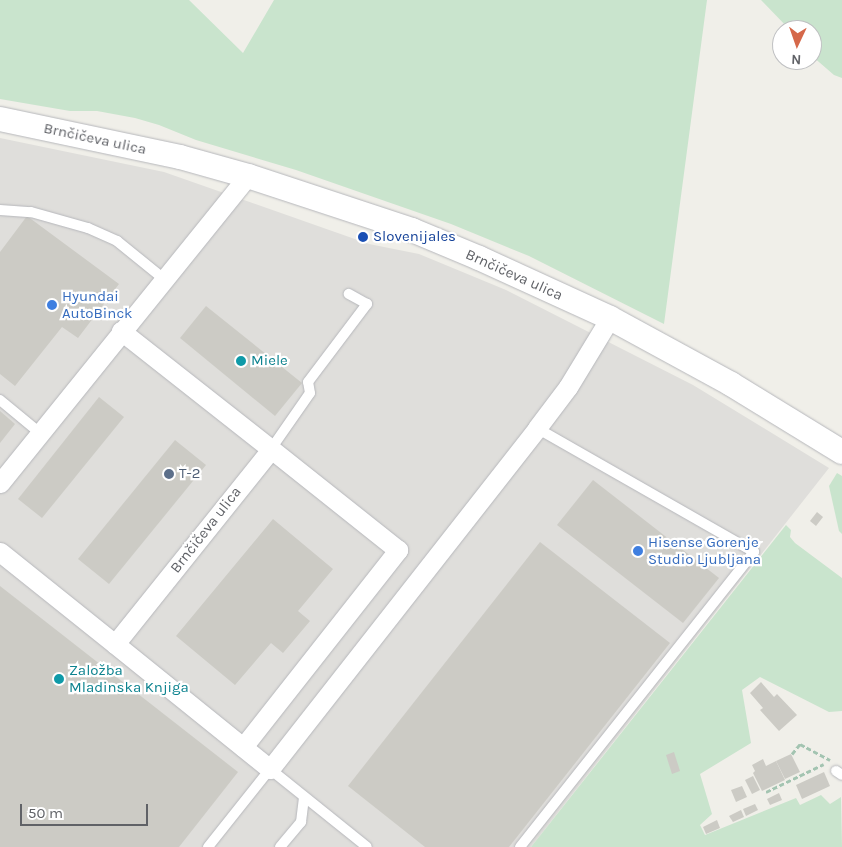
<!DOCTYPE html>
<meta charset="utf-8">
<style>
body{margin:0}
#map{position:relative;width:842px;height:847px;overflow:hidden;background:#f0efe9;font-family:Karla,sans-serif}
div>[style]{position:absolute}
[style*='--x']{left:calc(var(--x)*1px);top:calc(var(--y)*1px);width:calc(var(--w)*1px);rotate:calc(var(--a)*1deg)}
.industrial>*{inset:0;background:#dfdedb}
.green>*{inset:0;background:#c9e4cd}
.building>*{inset:0;background:#cccbc5}
.path>*{height:3px;margin-top:-1.5px;transform-origin:0;background:repeating-linear-gradient(90deg,#a3c4b1 0 5px,transparent 0 7.5px)}
.roads{filter:drop-shadow(0 0 1px #b6b7bb) drop-shadow(0 0 1px #b6b7bb)}
.service>*{height:10px;margin:-5px;padding:0 5px;transform-origin:5px;border-radius:5px;background:#fff}
.minor>*{height:19px;margin:-9.5px;padding:0 9.5px;transform-origin:9.5px;border-radius:9.5px;background:#fff}
.tertiary>*{height:24px;margin:-12px;padding:0 12px;transform-origin:12px;border-radius:12px;background:#fff}
.dots>*{width:14px;height:14px;translate:-50% -50%;box-sizing:border-box;border:2px solid #fff;border-radius:50%}
span{translate:-50% -50%;white-space:nowrap;text-align:center;line-height:1.15;-webkit-text-stroke:4.5px #fff;paint-order:stroke}
.street-label{font-size:15px;color:#606267}
.transit-label{font-size:15px;color:#164399}
.left{translate:0 -50%;text-align:left}
.shop-label{font-size:15px;color:#366cbe}
.culture-label{font-size:15px;color:#0d838f}
.service-label{font-size:15px;color:#4e5e75}
.north{position:absolute;left:772px;top:20px;width:50px;height:50px;box-sizing:border-box;background:#fff;border:1px solid #bfc0c2;border-radius:50%;rotate:183deg;font-size:14px;font-weight:700;line-height:20px;text-align:center;color:#606267}
.north::after{content:'';display:block;margin:auto;width:18px;height:22px;background:#d5684a;clip-path:polygon(50% 0,100% 100%,50% 72%,0 100%)}
.scale{position:absolute;left:20px;top:804px;width:128px;height:22px;box-sizing:border-box;border:2px solid #606267;border-top:0;padding-left:6px;font-size:15px;line-height:18px;white-space:nowrap;color:#606267;-webkit-text-stroke:4px #fff;paint-order:stroke}
</style>
<div id="map">
<div class="industrial">
<div style="clip-path:polygon(0 138px,164px 172px,369px 244px,419px 254px,506px 290px,693px 385px,829px 468px,531px 847px,0 847px)"></div>
</div>
<div class="green">
<div style="clip-path:polygon(0 0,189px 0,243px 53px,274px 0,707px 0,664px 324px,529px 256px,451px 224px,296px 170px,196px 140px,159px 125px,135px 118px,97px 111px,70px 111px,0 99px)"></div>
<div style="clip-path:polygon(761px 0,842px 0,842px 78px,834px 75px,812px 56px,812px 30px,790px 30px)"></div>
<div style="clip-path:polygon(837px 473px,842px 476px,842px 534px,839px 531px,829px 486px)"></div>
<div style="clip-path:polygon(786px 525px,791px 530px,790px 537px,795px 543px,842px 578px,842px 711px,829px 712px,760px 677px,742px 690px,751px 743px,700px 774px,712px 814px,700px 825px,705px 835px,796px 798px,800px 805px,821px 795px,830px 804px,841px 797px,842px 847px,531px 847px)"></div>
</div>
<div class="building">
<div style="clip-path:polygon(27px 216px,119px 284px,78px 338px,62px 327px,15px 386px,0 374px,0 252px)"></div>
<div style="clip-path:polygon(206px 306px,302px 383px,275px 416px,180px 338px)"></div>
<div style="clip-path:polygon(99px 397px,124px 417px,42px 518px,18px 499px)"></div>
<div style="clip-path:polygon(0 411px,15px 424px,0 443px)"></div>
<div style="clip-path:polygon(175px 440px,206px 465px,109px 584px,78px 559px)"></div>
<div style="clip-path:polygon(593px 480px,719px 578px,683px 623px,557px 525px)"></div>
<div style="clip-path:polygon(817px 512px,823px 517px,816px 526px,810px 521px)"></div>
<div style="clip-path:polygon(273px 519px,333px 569px,298px 611px,310px 621px,283px 653px,271px 643px,235px 685px,176px 636px)"></div>
<div style="clip-path:polygon(540px 542px,670px 643px,509px 847px,425px 847px,348px 786px)"></div>
<div style="clip-path:polygon(0 586px,238px 772px,179px 847px,0 847px)"></div>
<div style="clip-path:polygon(761px 682px,774px 697px,777px 694px,797px 715px,779px 731px,760px 710px,763px 708px,750px 693px)"></div>
<div style="clip-path:polygon(674px 752px,680px 771px,672px 774px,666px 755px)"></div>
<div style="clip-path:polygon(791px 754px,800px 772px,785px 779px,776px 761px)"></div>
<div style="clip-path:polygon(763px 759px,766px 766px,776px 761px,785px 780px,762px 791px,753px 773px,755px 771px,752px 765px)"></div>
<div style="clip-path:polygon(824px 772px,830px 786px,802px 799px,796px 785px)"></div>
<div style="clip-path:polygon(753px 776px,760px 790px,752px 794px,745px 780px)"></div>
<div style="clip-path:polygon(742px 786px,747px 797px,736px 802px,731px 790px)"></div>
<div style="clip-path:polygon(779px 793px,782px 800px,770px 805px,767px 799px)"></div>
<div style="clip-path:polygon(755px 804px,758px 810px,746px 816px,743px 809px)"></div>
<div style="clip-path:polygon(741px 810px,744px 817px,733px 822px,729px 816px)"></div>
<div style="clip-path:polygon(717px 820px,720px 828px,706px 834px,703px 827px)"></div>
</div>
<div class="path">
<div style="--x:792;--y:754;--w:13;--a:-51"></div>
<div style="--x:800;--y:744;--w:34;--a:28"></div>
<div style="--x:766;--y:792;--w:64;--a:-25.8"></div>
</div>
<div class="roads">
<div class="service">
<div style="--x:0;--y:210;--w:31;--a:4"></div>
<div style="--x:31;--y:212;--w:59;--a:15.7"></div>
<div style="--x:88;--y:228;--w:32;--a:24"></div>
<div style="--x:117;--y:241;--w:60;--a:39"></div>
<div style="--x:0;--y:400;--w:52;--a:39.5"></div>
<div style="--x:271;--y:449;--w:68;--a:-55.1"></div>
<div style="--x:310;--y:393;--w:11;--a:-100"></div>
<div style="--x:308;--y:382;--w:98;--a:-52.9"></div>
<div style="--x:367;--y:304;--w:21;--a:-151"></div>
<div style="--x:836;--y:771;--w:7;--a:34"></div>
<div style="--x:208;--y:847;--w:100;--a:-51.5"></div>
<div style="--x:270;--y:769;--w:124;--a:38.8"></div>
<div style="--x:280;--y:847;--w:33;--a:-50"></div>
<div style="--x:301;--y:822;--w:25;--a:-83"></div>
<div style="--x:520;--y:847;--w:377;--a:-51.6"></div>
<div style="--x:754;--y:552;--w:250;--a:-150.3"></div>
</div>
<div class="minor">
<div style="--x:0;--y:483;--w:395;--a:-51.1"></div>
<div style="--x:0;--y:552;--w:147;--a:38.7"></div>
<div style="--x:115;--y:644;--w:250;--a:-51.3"></div>
<div style="--x:271;--y:449;--w:191;--a:-141.8"></div>
<div style="--x:115;--y:644;--w:199;--a:38.9"></div>
<div style="--x:270;--y:769;--w:433;--a:-51.9"></div>
<div style="--x:537;--y:428;--w:51;--a:-52.9"></div>
<div style="--x:568;--y:387;--w:81;--a:-58.7"></div>
<div style="--x:243;--y:747;--w:251;--a:-51.8"></div>
<div style="--x:398;--y:550;--w:162;--a:-141.5"></div>
</div>
<div class="tertiary">
<div style="--x:0;--y:119;--w:184;--a:11.9"></div>
<div style="--x:180;--y:157;--w:71;--a:15.6"></div>
<div style="--x:248;--y:176;--w:173;--a:18.2"></div>
<div style="--x:412;--y:230;--w:73;--a:22.7"></div>
<div style="--x:479;--y:258;--w:144;--a:24.6"></div>
<div style="--x:610;--y:318;--w:138;--a:28.6"></div>
<div style="--x:731;--y:384;--w:130;--a:31.5"></div>
</div>
</div>
<div class="dots">
<div style="left:363px;top:237px;background:#1a4fb4"></div>
<div style="left:52px;top:305px;background:#3f7fe0"></div>
<div style="left:241px;top:361px;background:#0f9aa8"></div>
<div style="left:169px;top:474px;background:#5c6f8a"></div>
<div style="left:638px;top:551px;background:#3f7fe0"></div>
<div style="left:59px;top:679px;background:#0f9aa8"></div>
</div>
<div class="street-label">
<span style="left:95px;top:139px;rotate:12deg">Brnčičeva ulica</span>
<span style="left:514px;top:275px;rotate:24deg">Brnčičeva ulica</span>
<span style="left:206px;top:530px;rotate:-52deg">Brnčičeva ulica</span>
</div>
<div class="transit-label">
<span class="left" style="left:373px;top:237px">Slovenijales</span>
</div>
<div class="shop-label">
<span class="left" style="left:62px;top:305px">Hyundai<br>AutoBinck</span>
<span class="left" style="left:648px;top:551px">Hisense Gorenje<br>Studio Ljubljana</span>
</div>
<div class="culture-label">
<span class="left" style="left:251px;top:361px">Miele</span>
<span class="left" style="left:69px;top:679px">Založba<br>Mladinska Knjiga</span>
</div>
<div class="service-label">
<span class="left" style="left:179px;top:474px">T-2</span>
</div>
<div class="north">N</div>
<div class="scale">50 m</div>
</div>
